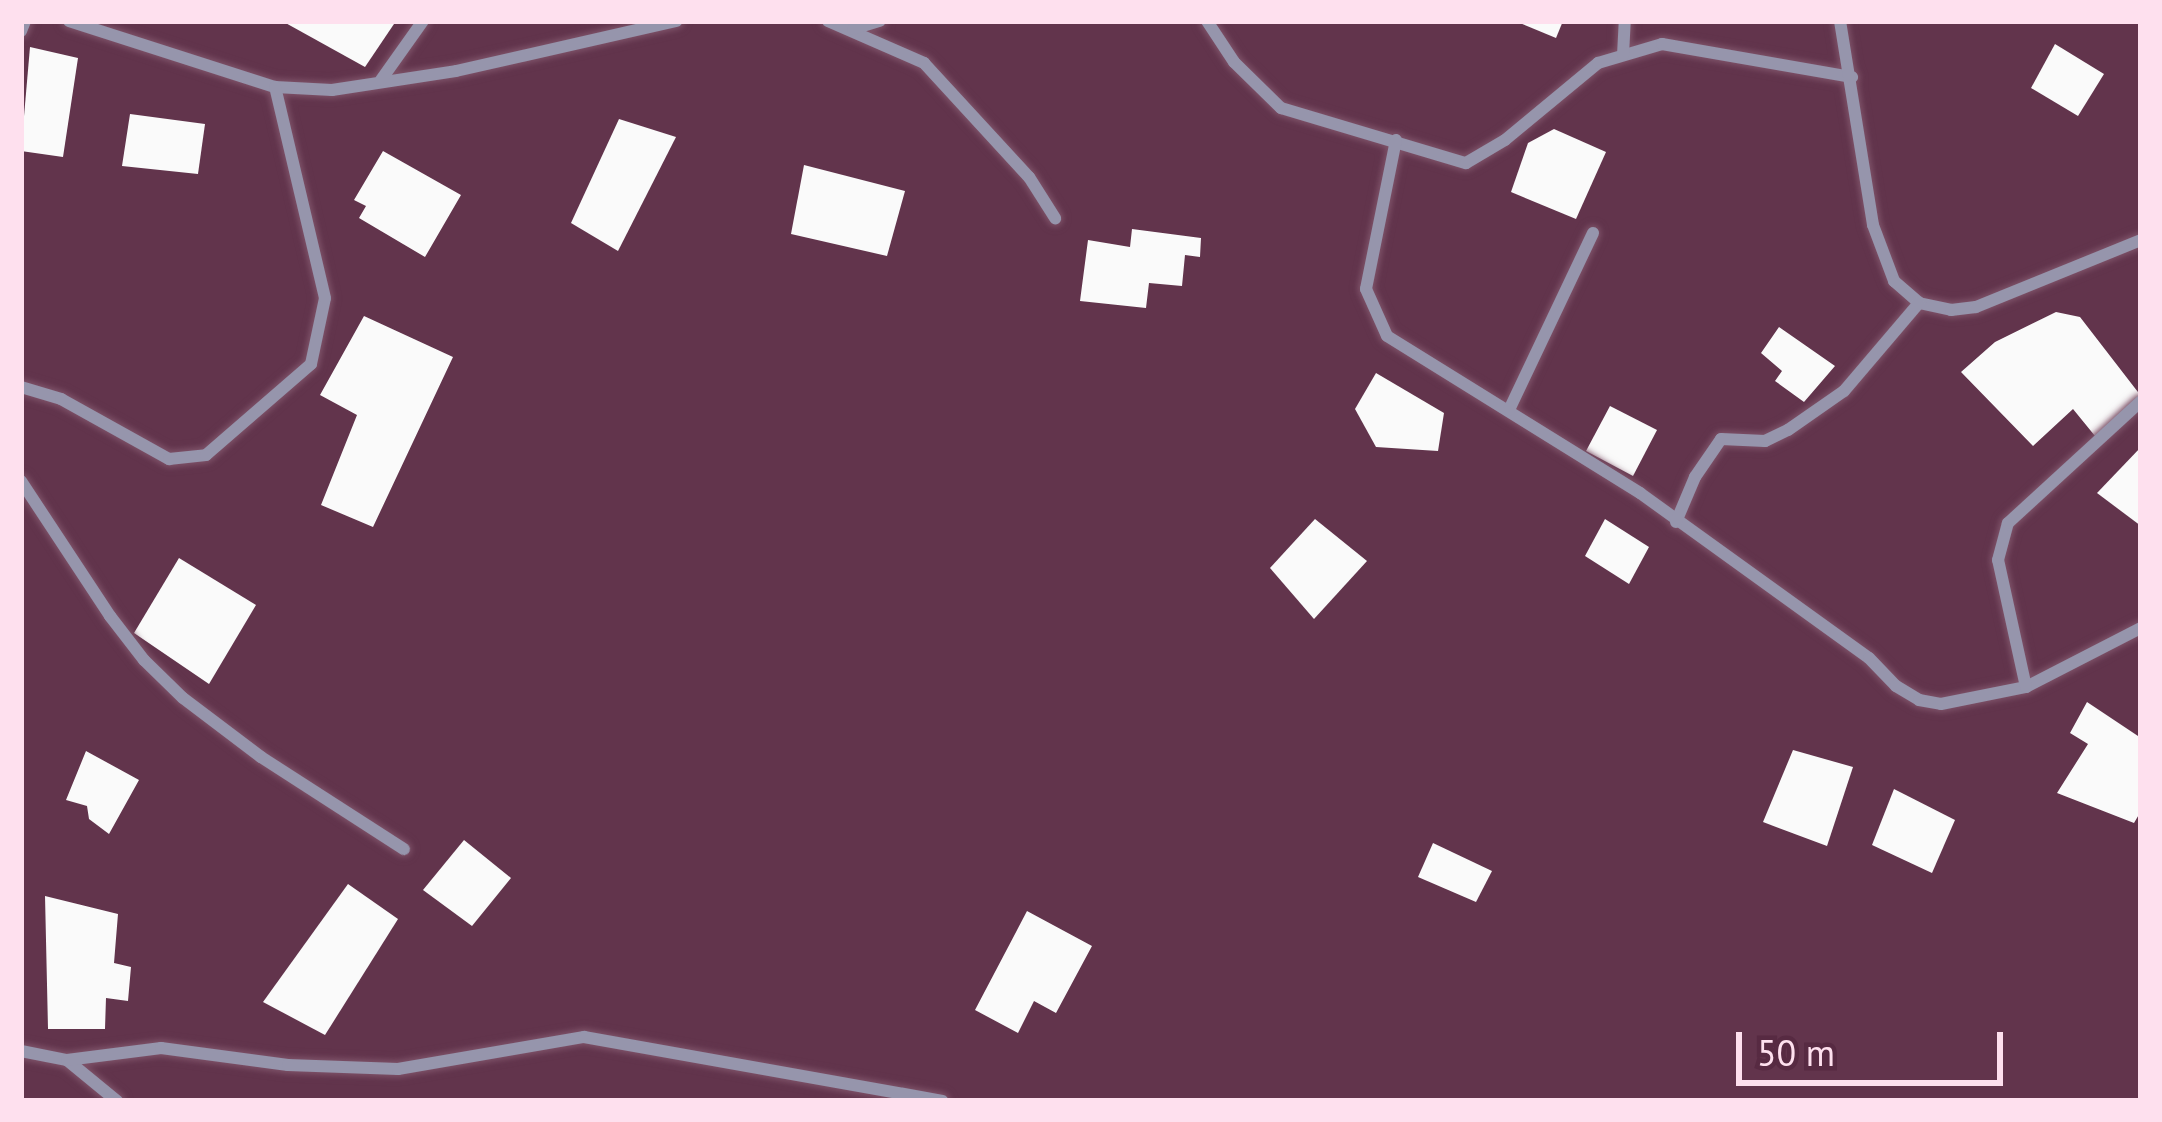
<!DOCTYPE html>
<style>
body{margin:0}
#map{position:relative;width:2162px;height:1122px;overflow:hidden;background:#62344c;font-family:"PT Sans",sans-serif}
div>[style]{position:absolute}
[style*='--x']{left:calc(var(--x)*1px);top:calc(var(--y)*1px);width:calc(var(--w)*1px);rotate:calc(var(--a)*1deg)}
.building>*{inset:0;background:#fafafa}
.roads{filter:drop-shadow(0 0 3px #7e5369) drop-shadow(0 0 3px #7e5369)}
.minor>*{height:12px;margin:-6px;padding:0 6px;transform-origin:6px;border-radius:6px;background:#9695ac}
span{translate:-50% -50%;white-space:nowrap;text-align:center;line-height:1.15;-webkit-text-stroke:12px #572a42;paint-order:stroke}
.frame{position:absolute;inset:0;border:24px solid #fee0ee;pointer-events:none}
.scale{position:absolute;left:1736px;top:1032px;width:267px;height:54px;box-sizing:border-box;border:6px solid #fee0ee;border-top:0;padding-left:15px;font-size:36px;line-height:42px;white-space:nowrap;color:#fee0ee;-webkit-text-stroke:9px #572a42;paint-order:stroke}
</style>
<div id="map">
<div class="building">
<div style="clip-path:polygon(282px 21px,396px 21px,365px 67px)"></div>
<div style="clip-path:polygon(1515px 21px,1563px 21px,1556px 38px)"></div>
<div style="clip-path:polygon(2055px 44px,2104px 74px,2078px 116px,2031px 88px)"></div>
<div style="clip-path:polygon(30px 47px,78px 58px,63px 157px,21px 151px)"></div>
<div style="clip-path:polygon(130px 114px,205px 124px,198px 174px,122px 166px)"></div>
<div style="clip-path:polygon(619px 119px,676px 137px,618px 251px,571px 223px)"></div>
<div style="clip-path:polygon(1554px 129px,1606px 152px,1576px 219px,1511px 192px,1528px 143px)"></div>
<div style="clip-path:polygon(383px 151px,461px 195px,425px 257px,359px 218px,366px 206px,354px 200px)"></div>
<div style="clip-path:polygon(804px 165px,905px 191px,887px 256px,791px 234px)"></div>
<div style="clip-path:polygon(1132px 229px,1201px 238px,1200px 257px,1185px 255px,1182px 286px,1149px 283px,1146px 308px,1080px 301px,1088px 240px,1130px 247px)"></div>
<div style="clip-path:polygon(2056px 312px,2080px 317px,2141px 396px,2095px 436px,2073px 409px,2033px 446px,1961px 372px,1995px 342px)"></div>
<div style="clip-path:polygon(364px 316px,453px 357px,373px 527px,321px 505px,357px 415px,320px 395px)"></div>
<div style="clip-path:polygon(1779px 327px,1835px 366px,1804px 402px,1775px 381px,1782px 371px,1761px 353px)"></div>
<div style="clip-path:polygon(1376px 373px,1444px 413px,1438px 451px,1376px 447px,1355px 409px)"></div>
<div style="clip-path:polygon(1610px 406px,1657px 430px,1633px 476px,1586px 451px)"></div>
<div style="clip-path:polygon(2141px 447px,2141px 526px,2097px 493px)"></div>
<div style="clip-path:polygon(1315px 519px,1367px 561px,1314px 619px,1270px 568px)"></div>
<div style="clip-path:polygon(1605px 519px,1649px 547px,1629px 584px,1585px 556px)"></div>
<div style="clip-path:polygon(179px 558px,256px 605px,209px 684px,134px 633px)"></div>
<div style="clip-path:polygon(2087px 702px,2141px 738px,2141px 811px,2134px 823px,2057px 793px,2088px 744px,2070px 733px)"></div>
<div style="clip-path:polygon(1793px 750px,1853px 767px,1827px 846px,1763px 822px)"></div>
<div style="clip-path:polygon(86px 751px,139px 780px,109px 834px,89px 819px,87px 806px,66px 800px)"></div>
<div style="clip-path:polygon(1894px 789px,1955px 820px,1932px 873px,1872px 845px)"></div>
<div style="clip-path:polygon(464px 840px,511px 878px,472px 926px,423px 890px)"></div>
<div style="clip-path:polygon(1433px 843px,1492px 871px,1476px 902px,1418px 877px)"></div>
<div style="clip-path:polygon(348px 884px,398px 919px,325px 1035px,263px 1002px)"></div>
<div style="clip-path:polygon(45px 896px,118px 914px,114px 963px,131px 967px,128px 1001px,106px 998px,105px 1029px,48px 1029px)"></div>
<div style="clip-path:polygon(1027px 911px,1092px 946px,1056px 1013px,1034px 1001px,1018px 1033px,975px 1010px)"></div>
</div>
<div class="roads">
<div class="minor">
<div style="--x:69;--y:21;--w:216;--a:17.8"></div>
<div style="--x:275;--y:87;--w:57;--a:3"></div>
<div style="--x:332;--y:90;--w:125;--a:-8.7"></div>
<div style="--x:456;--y:71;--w:226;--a:-12.8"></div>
<div style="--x:828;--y:21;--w:105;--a:23.6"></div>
<div style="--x:924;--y:63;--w:155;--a:47.4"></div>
<div style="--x:1029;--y:177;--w:49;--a:57.6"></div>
<div style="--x:1207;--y:21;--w:49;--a:56.6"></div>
<div style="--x:1234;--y:62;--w:66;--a:44.4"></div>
<div style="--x:1281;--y:108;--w:193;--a:16.6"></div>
<div style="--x:1466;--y:163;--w:45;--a:-30.5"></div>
<div style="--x:1505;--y:140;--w:121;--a:-39.6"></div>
<div style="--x:1598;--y:63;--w:67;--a:-16.5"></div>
<div style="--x:1662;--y:44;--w:193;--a:9.9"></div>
<div style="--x:1840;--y:21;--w:207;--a:80.8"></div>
<div style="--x:1873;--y:225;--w:60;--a:69.4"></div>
<div style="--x:1894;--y:281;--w:33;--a:41"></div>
<div style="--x:1919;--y:303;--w:33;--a:12"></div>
<div style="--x:1951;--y:310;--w:25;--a:-7"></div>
<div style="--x:1976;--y:307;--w:178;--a:-22.1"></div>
<div style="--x:853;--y:29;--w:28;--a:-17"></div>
<div style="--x:21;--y:31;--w:11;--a:-68"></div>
<div style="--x:1623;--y:55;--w:34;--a:-87"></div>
<div style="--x:381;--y:80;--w:72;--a:-54.6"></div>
<div style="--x:1396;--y:140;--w:152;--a:101.4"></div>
<div style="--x:1366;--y:289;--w:51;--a:65.9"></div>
<div style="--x:1387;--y:336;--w:298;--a:31.8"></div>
<div style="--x:1640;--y:493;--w:282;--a:35.8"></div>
<div style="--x:1869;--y:658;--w:39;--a:46"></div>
<div style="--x:1896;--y:686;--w:27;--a:31"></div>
<div style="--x:1919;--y:700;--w:22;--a:10"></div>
<div style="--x:1941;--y:704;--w:87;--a:-11.3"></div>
<div style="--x:2026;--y:687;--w:129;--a:-27.2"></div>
<div style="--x:21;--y:387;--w:42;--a:16.7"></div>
<div style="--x:61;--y:399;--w:124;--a:29.1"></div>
<div style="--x:169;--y:459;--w:37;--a:-6"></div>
<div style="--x:206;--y:455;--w:139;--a:-40.9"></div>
<div style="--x:311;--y:364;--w:67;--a:-78"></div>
<div style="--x:325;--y:298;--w:217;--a:-103.3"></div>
<div style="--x:1509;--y:410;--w:196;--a:-64.6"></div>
<div style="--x:21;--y:481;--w:162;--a:56.6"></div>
<div style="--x:110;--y:616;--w:56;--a:52.3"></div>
<div style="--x:144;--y:660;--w:54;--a:44.3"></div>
<div style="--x:183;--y:698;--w:98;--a:37.1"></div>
<div style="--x:261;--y:757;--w:170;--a:32.8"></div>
<div style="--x:1676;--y:522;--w:49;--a:-67.1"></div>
<div style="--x:1695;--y:477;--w:46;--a:-55.6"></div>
<div style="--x:1721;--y:439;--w:44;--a:2.6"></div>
<div style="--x:1765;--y:441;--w:25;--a:-26"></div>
<div style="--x:1788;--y:430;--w:68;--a:-34.9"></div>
<div style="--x:1844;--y:391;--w:116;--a:-49.6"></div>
<div style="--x:2026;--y:687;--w:130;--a:-102.4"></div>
<div style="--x:1998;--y:560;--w:38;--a:-75"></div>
<div style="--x:2008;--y:523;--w:180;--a:-42.5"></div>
<div style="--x:21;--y:1051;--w:47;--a:11.1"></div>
<div style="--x:67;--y:1060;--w:65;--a:39.4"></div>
<div style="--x:67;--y:1060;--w:95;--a:-7.3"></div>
<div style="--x:161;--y:1048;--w:128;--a:7.6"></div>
<div style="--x:288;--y:1065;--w:110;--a:2.1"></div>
<div style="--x:398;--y:1069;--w:189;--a:-9.8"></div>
<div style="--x:584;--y:1037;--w:364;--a:10.1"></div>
</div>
</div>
<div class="frame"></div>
<div class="scale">50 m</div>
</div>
